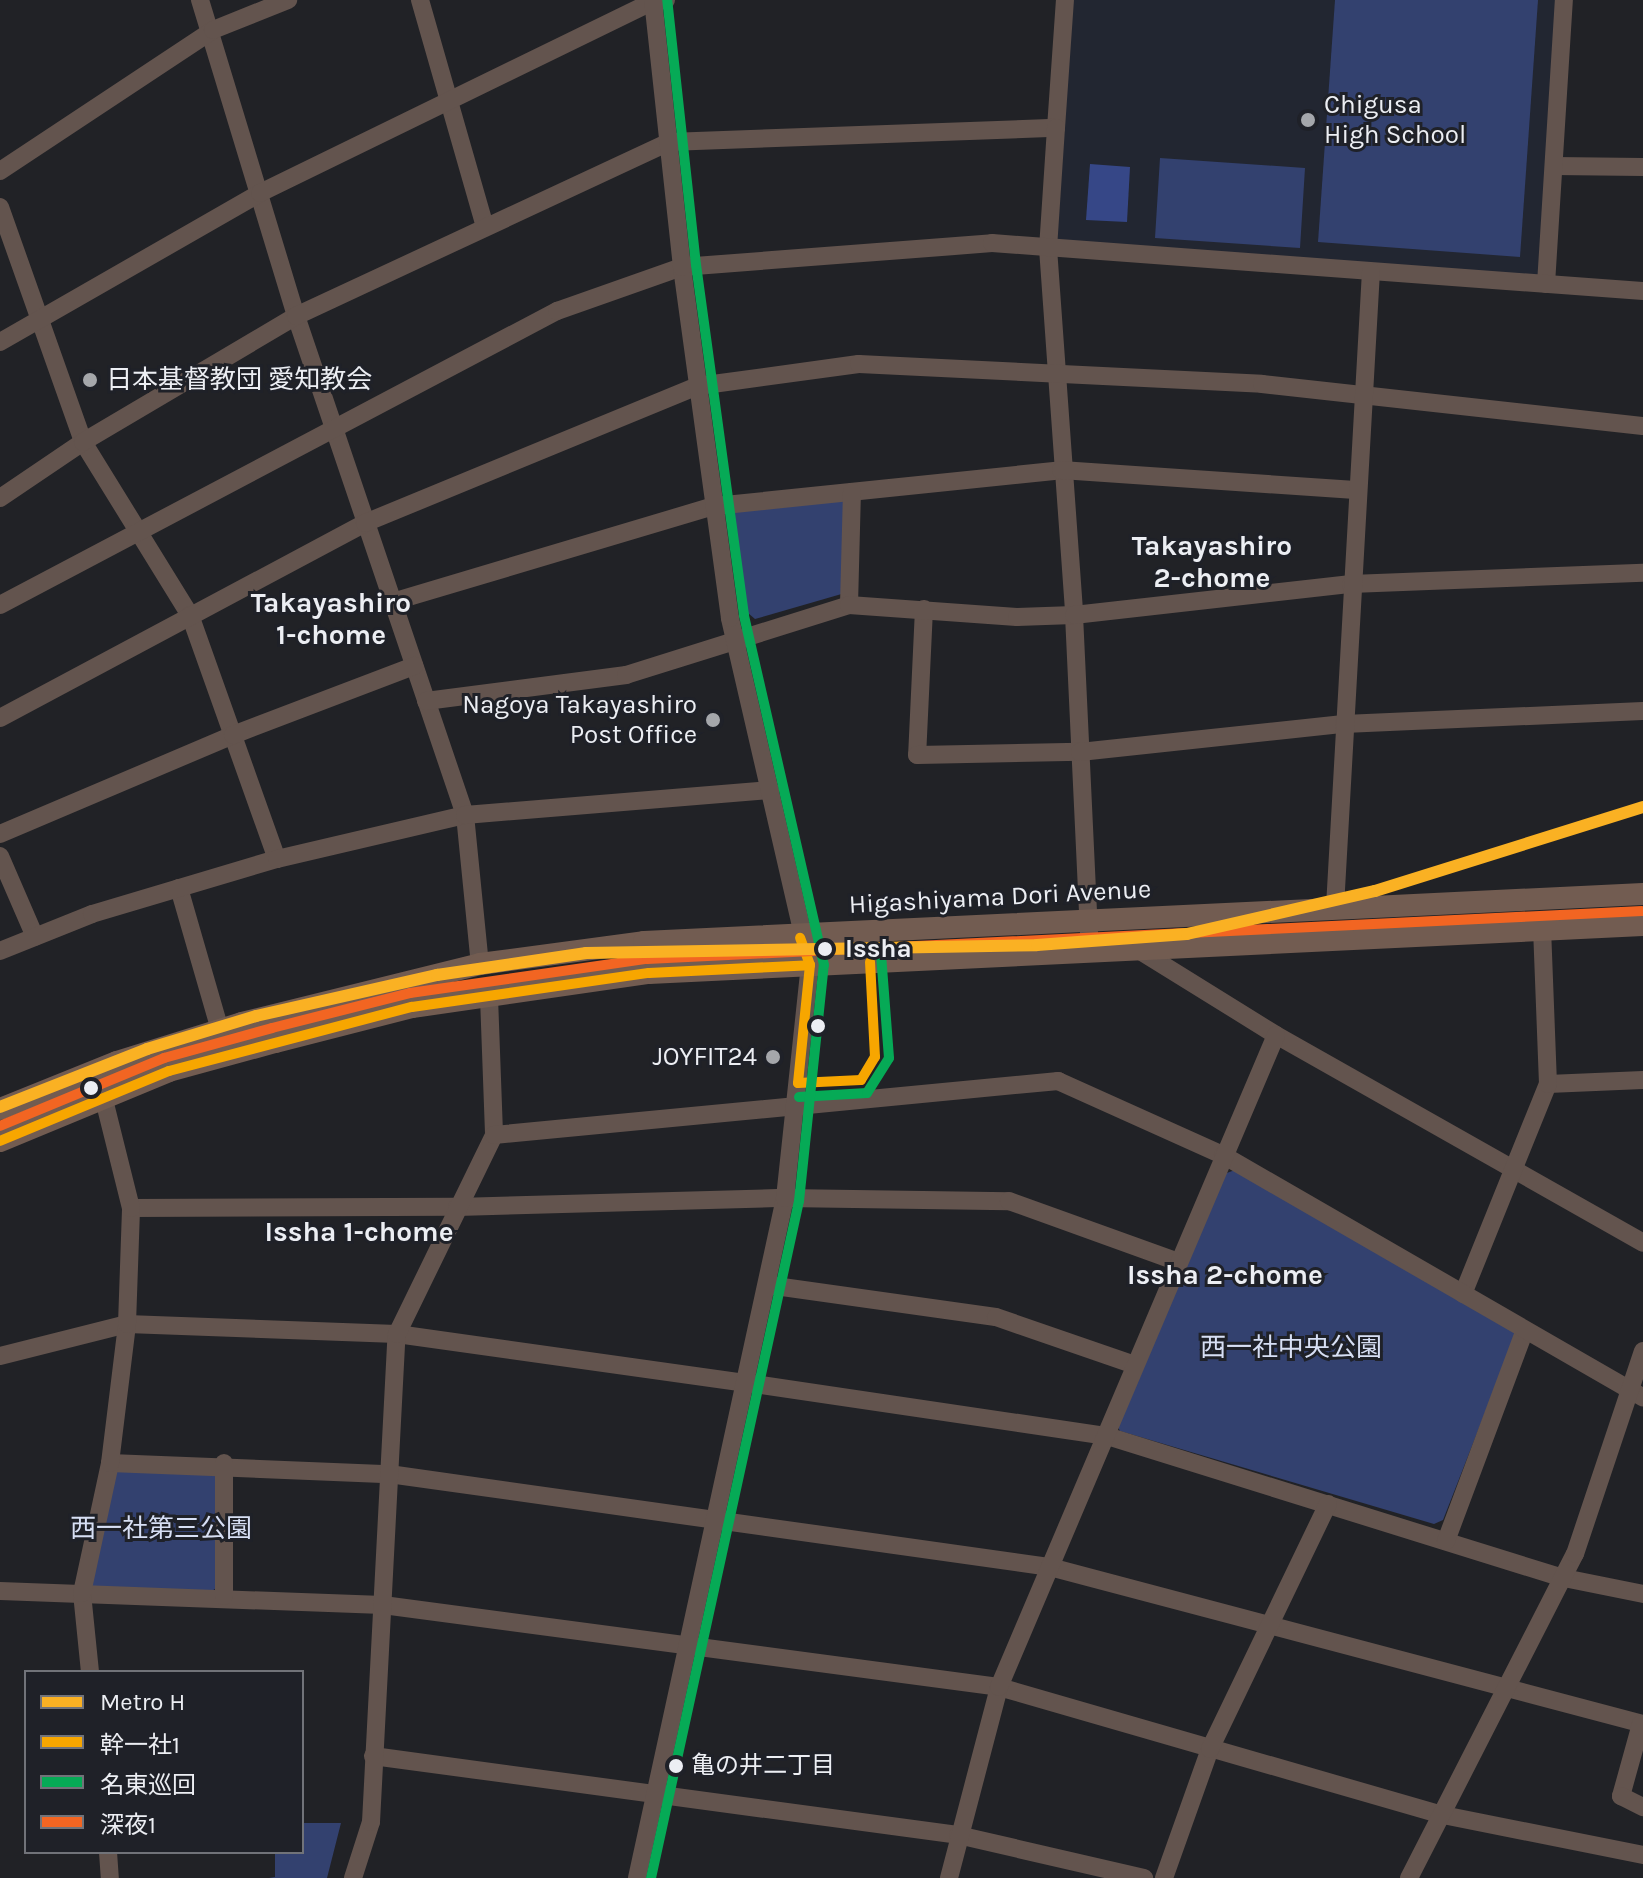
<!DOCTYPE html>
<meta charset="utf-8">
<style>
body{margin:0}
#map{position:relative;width:1643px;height:1878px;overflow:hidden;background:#212226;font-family:Karla,"Noto Sans JP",sans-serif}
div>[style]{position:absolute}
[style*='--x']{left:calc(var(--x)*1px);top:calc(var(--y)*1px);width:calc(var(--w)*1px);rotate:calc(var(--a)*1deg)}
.built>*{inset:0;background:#222631}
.green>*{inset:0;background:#33416f}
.water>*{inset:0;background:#364787}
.minor>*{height:18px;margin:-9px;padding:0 9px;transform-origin:9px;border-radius:9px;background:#63544e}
.major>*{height:22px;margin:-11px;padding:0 11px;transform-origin:11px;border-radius:11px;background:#725c51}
.bus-1>*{height:10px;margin:-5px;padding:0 5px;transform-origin:5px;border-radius:5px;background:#f7a600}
.bus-2>*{height:10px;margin:-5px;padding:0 5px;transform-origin:5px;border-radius:5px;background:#06aa56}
.bus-3>*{height:10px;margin:-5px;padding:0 5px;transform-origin:5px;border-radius:5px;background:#f26522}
.metro-1>*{height:12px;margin:-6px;padding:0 6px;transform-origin:6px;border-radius:6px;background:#fab123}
.dots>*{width:22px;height:22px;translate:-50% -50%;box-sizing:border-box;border:4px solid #1f2128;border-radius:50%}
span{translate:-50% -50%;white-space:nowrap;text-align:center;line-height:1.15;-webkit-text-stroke:6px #1f2128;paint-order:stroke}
.bus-label{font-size:24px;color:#eceef3}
.left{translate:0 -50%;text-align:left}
.poi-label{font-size:26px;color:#eceef3}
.right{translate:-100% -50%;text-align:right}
.street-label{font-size:26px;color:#eceef3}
.stop-label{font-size:26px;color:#eceef3;font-weight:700}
.park-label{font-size:26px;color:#d7dff4}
.neighbourhood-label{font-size:28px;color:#eceef3;font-weight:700}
.legend{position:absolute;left:24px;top:1670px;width:280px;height:184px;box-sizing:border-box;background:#1f2128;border:2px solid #717379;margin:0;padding:10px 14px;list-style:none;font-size:24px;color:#eceef3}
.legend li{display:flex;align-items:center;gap:16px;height:40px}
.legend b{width:40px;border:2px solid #717379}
</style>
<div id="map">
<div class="built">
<div style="clip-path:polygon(1073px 0,1558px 0,1540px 272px,1536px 276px,1057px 241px)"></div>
</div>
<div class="green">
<div style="clip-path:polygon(1335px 0,1538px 0,1520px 257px,1318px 242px)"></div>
<div style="clip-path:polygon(1160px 158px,1305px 168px,1300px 248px,1155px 238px)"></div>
<div style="clip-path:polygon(844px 498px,845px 593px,755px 619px,741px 607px,728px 520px,734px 510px)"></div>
<div style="clip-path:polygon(1235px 1170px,1517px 1331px,1443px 1520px,1434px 1524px,1120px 1431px,1117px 1425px,1224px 1174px)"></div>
<div style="clip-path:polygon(111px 1469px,220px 1474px,219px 1586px,212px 1591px,91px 1587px)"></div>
<div style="clip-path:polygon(302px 1823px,341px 1823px,327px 1878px,269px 1878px,275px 1877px,275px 1852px,302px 1852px)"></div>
</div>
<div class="water">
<div style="clip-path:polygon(1090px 164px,1130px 167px,1127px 222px,1086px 220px)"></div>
</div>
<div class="minor">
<div style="--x:200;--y:0;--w:330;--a:73.1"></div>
<div style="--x:296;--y:316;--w:527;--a:71.29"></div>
<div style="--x:465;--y:815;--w:150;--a:84.3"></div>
<div style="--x:420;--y:0;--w:235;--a:74"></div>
<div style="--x:1056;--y:128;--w:128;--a:-86"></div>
<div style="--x:1554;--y:166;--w:89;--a:0.6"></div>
<div style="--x:0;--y:171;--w:255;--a:-33.5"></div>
<div style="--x:213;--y:30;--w:81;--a:-21.8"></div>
<div style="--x:0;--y:207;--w:249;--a:70.5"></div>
<div style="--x:83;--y:442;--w:203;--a:58.3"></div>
<div style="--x:190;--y:615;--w:259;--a:70.4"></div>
<div style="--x:1546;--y:284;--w:285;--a:-86.4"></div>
<div style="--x:0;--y:342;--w:300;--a:-29.8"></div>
<div style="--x:260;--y:193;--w:437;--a:-26"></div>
<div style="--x:653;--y:1;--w:13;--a:-4"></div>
<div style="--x:0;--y:498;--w:100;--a:-34"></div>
<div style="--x:83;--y:442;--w:247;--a:-30.6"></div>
<div style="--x:296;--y:316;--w:412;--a:-25"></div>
<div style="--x:669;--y:142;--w:387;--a:-2.1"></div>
<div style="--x:1056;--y:128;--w:120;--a:93.8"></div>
<div style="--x:1048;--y:248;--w:368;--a:85.9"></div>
<div style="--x:1074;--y:615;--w:334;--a:87.3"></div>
<div style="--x:392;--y:602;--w:337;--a:-16.6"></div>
<div style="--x:715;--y:506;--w:348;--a:-5.9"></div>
<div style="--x:1061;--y:470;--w:295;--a:3.9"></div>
<div style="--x:0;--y:605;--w:630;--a:-27.83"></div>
<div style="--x:557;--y:311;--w:133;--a:-19.4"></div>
<div style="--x:682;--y:267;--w:311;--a:-4.4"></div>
<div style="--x:992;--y:243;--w:653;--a:4.22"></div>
<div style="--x:849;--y:605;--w:113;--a:-88.5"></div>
<div style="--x:924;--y:609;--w:146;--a:92.7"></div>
<div style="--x:917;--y:755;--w:163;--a:-1.1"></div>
<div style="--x:1080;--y:752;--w:265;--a:-6.1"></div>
<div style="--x:1344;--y:724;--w:299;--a:-2.5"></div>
<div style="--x:426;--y:701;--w:202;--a:-7.4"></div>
<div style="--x:626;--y:675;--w:234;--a:-17.4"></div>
<div style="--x:849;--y:605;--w:168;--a:4.1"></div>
<div style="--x:1017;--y:617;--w:57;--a:-2"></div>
<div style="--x:1074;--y:615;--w:279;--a:-6.4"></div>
<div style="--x:1351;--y:584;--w:292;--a:-2.2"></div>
<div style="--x:0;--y:718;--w:414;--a:-28.1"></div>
<div style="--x:365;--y:523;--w:360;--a:-22.4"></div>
<div style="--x:698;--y:386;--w:162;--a:-7.8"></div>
<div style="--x:859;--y:364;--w:403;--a:2.8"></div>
<div style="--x:1262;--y:384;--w:383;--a:6.3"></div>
<div style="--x:0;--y:834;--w:253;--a:-23"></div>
<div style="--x:233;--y:735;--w:194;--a:-20.9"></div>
<div style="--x:0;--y:856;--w:88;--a:66.6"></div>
<div style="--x:179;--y:888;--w:148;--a:73.9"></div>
<div style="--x:1335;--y:907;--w:636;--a:-86.76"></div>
<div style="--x:1134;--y:947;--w:167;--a:31.8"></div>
<div style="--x:1276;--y:1035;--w:422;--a:29.5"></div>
<div style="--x:0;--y:951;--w:99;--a:-21.9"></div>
<div style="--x:92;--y:914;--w:193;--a:-16.6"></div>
<div style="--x:277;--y:859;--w:193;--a:-13.2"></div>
<div style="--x:465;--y:815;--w:306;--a:-4.7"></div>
<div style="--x:489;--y:997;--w:138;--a:87.9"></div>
<div style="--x:1548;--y:1084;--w:95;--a:-2.4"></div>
<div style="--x:131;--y:1208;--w:326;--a:-0.2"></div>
<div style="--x:457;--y:1207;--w:328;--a:-1.6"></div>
<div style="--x:785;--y:1198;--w:224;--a:0.8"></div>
<div style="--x:1009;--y:1201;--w:180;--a:19.8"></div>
<div style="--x:768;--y:1285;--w:230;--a:8"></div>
<div style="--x:996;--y:1317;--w:147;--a:19.1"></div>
<div style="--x:1463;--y:1294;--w:227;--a:-68"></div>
<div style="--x:1548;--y:1084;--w:154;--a:-92.2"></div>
<div style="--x:0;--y:1356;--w:131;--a:-14.1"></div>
<div style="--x:127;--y:1324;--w:270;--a:2.1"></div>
<div style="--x:397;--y:1334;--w:353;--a:8"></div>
<div style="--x:747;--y:1383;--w:364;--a:8.4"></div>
<div style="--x:1107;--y:1436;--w:479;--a:17.3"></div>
<div style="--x:1564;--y:1578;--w:81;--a:11.4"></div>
<div style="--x:110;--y:1463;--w:279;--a:2.3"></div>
<div style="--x:389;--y:1474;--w:668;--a:8.01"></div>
<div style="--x:1050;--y:1567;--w:613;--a:14.83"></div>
<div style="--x:1446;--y:1541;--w:225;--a:-69.5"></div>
<div style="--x:0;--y:1591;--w:383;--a:2.1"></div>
<div style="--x:383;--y:1605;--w:621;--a:7.58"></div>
<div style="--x:999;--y:1687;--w:462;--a:16.1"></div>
<div style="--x:1443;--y:1815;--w:204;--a:11.3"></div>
<div style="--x:224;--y:1596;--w:133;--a:-90"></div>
<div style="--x:90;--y:1672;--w:79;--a:-95.8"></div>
<div style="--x:82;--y:1593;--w:133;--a:-77.8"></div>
<div style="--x:110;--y:1463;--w:140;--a:-83"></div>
<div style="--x:127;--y:1324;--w:116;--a:-88"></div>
<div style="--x:131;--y:1208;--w:115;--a:-104"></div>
<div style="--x:1641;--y:1724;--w:75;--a:105.5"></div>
<div style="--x:1621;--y:1796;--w:25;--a:27"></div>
<div style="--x:373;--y:1756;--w:590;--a:7.69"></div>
<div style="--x:958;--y:1835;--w:191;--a:13"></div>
<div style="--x:108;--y:1852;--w:26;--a:86"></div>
<div style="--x:353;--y:1878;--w:59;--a:-72.2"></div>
<div style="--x:371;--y:1822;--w:489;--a:-87"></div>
<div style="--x:397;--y:1334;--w:221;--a:-64"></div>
<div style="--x:494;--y:1135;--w:567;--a:-5.47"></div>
<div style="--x:1058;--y:1081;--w:181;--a:24.2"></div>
<div style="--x:1223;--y:1155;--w:485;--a:30"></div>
<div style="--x:637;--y:1878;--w:696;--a:-77.72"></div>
<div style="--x:785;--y:1198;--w:234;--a:-83.9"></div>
<div style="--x:810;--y:965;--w:356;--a:-103"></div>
<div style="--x:730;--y:618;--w:354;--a:-97.8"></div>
<div style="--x:682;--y:267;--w:269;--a:-96.2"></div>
<div style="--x:949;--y:1878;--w:197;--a:-75.3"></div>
<div style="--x:999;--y:1687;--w:708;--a:-66.98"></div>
<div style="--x:1164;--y:1878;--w:137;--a:-70.4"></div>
<div style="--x:1210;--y:1749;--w:272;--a:-64.3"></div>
<div style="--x:1409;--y:1878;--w:364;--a:-62.9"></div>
<div style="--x:1575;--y:1554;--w:214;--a:-71.5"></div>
</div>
<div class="major">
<div style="--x:0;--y:1109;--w:126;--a:-21.9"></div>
<div style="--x:117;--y:1062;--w:131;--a:-17.3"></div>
<div style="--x:242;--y:1023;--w:245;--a:-13.9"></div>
<div style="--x:480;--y:964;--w:165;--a:-7.6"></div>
<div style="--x:644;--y:942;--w:1000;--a:-2.75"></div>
<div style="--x:0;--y:1141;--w:183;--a:-22.5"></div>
<div style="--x:169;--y:1071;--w:110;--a:-15.3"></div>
<div style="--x:275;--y:1042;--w:141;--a:-14.3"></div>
<div style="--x:412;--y:1007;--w:239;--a:-8.2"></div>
<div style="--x:649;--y:973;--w:995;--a:-2.76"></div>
</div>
<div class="bus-1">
<div style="--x:798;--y:1083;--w:63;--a:-2.7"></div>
<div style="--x:861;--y:1080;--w:27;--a:-59"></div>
<div style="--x:875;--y:1057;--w:95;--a:-93"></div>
<div style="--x:798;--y:1083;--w:119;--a:-84.2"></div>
<div style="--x:810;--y:965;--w:29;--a:-110"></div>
<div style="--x:0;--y:1141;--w:183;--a:-22.5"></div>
<div style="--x:169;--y:1071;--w:251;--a:-14.8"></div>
<div style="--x:412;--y:1007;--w:239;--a:-8.2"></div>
<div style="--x:649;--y:973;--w:161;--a:-2.8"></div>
</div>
<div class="bus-2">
<div style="--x:799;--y:1097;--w:68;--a:-3.4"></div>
<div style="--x:867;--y:1093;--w:41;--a:-57.8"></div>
<div style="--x:889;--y:1058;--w:104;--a:-94.4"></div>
<div style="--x:881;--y:954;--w:12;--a:-149"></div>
<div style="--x:871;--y:948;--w:62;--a:177.2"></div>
<div style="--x:651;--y:1878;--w:693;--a:-77.67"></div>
<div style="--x:799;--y:1201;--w:237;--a:-84"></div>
<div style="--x:824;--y:965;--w:359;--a:-102.9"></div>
<div style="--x:744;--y:615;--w:353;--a:-97.8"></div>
<div style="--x:696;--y:265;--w:267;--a:-96.2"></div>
</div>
<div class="bus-3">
<div style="--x:0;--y:1126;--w:178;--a:-22.5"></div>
<div style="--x:164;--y:1058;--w:112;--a:-15.5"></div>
<div style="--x:272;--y:1028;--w:142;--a:-14.2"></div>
<div style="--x:410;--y:993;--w:239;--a:-8.2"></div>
<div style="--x:647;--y:959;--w:996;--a:-2.76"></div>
</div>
<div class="metro-1">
<div style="--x:0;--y:1107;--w:158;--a:-21.5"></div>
<div style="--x:147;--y:1049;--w:114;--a:-16.8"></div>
<div style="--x:256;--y:1016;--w:186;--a:-12.8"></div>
<div style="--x:437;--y:975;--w:151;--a:-8.4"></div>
<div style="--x:586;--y:953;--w:451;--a:-1"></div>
<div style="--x:1037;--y:945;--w:150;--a:-4.2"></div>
<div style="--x:1187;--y:934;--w:193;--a:-12.9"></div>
<div style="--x:1375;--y:891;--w:281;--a:-17.4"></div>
</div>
<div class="dots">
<div style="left:1308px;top:120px;background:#a5a7ab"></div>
<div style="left:90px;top:380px;background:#a5a7ab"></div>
<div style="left:713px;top:720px;background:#a5a7ab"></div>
<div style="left:825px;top:949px;background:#eceef3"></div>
<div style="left:818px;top:1026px;background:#eceef3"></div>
<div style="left:773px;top:1057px;background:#a5a7ab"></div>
<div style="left:91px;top:1088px;background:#eceef3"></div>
<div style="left:676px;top:1766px;background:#eceef3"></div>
</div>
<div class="bus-label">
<span class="left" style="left:691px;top:1766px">亀の井二丁目</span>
</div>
<div class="poi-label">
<span class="left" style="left:1324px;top:120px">Chigusa<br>High School</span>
<span class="left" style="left:106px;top:380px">日本基督教団 愛知教会</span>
<span class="right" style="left:697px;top:720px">Nagoya Takayashiro<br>Post Office</span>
<span class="right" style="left:757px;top:1057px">JOYFIT24</span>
</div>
<div class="street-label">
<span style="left:1000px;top:897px;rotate:-3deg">Higashiyama Dori Avenue</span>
</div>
<div class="stop-label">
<span class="left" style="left:845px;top:949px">Issha</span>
</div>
<div class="park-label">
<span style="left:1291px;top:1348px">西一社中央公園</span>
<span style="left:161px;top:1529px">西一社第三公園</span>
</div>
<div class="neighbourhood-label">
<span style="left:1212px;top:562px">Takayashiro<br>2-chome</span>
<span style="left:331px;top:619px">Takayashiro<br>1-chome</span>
<span style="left:359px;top:1232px">Issha 1-chome</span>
<span style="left:1225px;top:1275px">Issha 2-chome</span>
</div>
<ul class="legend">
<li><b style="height:10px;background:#fab123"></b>Metro H</li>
<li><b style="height:10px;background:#f7a600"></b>幹一社1</li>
<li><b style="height:10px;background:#06aa56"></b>名東巡回</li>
<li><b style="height:10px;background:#f26522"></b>深夜1</li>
</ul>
</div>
